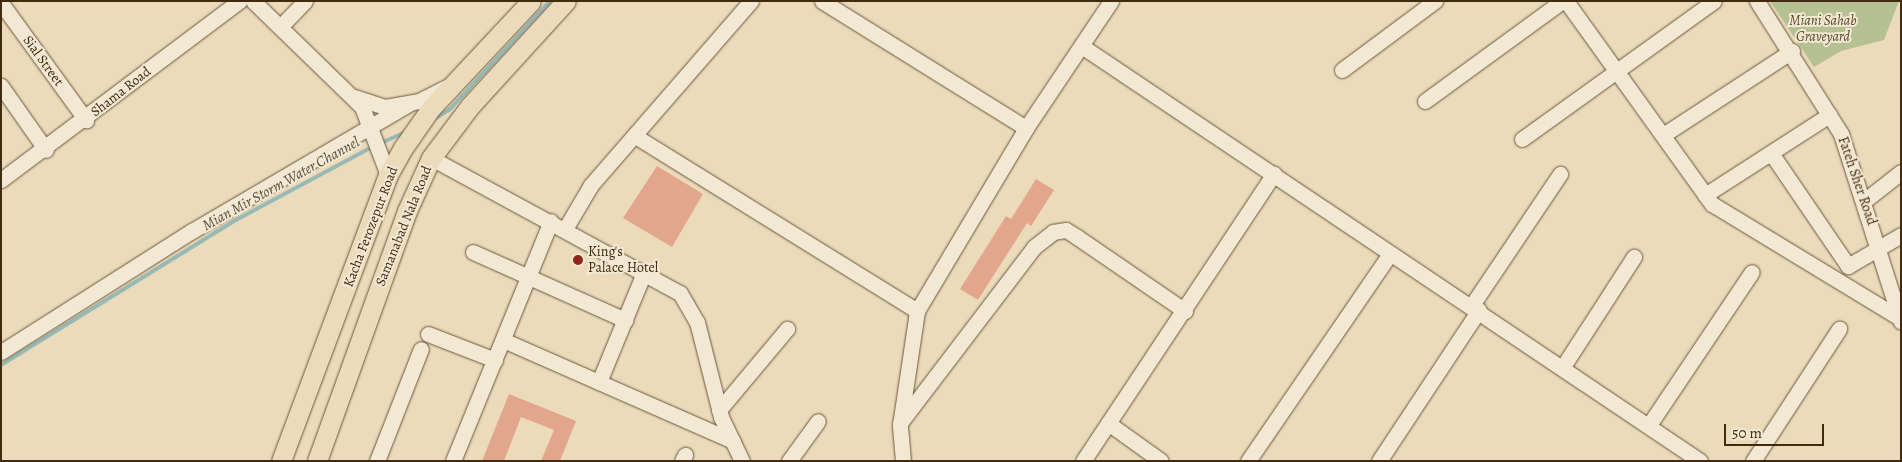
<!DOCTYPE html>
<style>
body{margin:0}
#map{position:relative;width:1902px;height:462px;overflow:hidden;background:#ebdbbb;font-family:Alegreya,serif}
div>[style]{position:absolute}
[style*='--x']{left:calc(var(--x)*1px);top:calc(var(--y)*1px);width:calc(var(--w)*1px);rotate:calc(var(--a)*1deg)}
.green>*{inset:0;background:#b5c192}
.stream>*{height:4px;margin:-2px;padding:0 2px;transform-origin:2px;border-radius:2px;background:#99bab4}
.building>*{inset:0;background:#e2a68d}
.roads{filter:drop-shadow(0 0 1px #6b563b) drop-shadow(0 0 1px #6b563b)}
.minor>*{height:15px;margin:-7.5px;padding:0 7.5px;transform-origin:7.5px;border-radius:7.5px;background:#f2e8d3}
.major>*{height:19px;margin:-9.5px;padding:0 9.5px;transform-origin:9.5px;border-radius:9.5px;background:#ebdbbb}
.dots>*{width:14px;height:14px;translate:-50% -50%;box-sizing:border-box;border:2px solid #f2e8d3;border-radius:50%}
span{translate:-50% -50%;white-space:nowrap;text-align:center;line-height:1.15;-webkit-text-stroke:4px #f2e8d3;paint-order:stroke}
.park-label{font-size:14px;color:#57482a;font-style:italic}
.street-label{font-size:14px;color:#402a10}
.poi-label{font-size:14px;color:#402a10}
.left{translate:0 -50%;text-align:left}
.water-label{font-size:15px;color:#564e39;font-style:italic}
.frame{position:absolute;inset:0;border:2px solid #402a10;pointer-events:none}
.scale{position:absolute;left:1724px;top:424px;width:100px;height:22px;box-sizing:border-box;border:2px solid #402a10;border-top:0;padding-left:6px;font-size:15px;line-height:18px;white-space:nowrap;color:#402a10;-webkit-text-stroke:4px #f2e8d3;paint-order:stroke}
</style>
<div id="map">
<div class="green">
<div style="clip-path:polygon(1770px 1px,1899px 1px,1884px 40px,1841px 51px,1814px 67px)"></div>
</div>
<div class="stream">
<div style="--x:431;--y:121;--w:22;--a:-32"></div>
<div style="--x:450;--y:109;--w:147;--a:-47.2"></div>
<div style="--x:381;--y:143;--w:27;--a:-24"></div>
<div style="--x:1;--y:365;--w:276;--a:-31.7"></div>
<div style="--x:236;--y:220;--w:157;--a:-28.2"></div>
</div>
<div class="building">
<div style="clip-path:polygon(657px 166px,703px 194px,672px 247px,623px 218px)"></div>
<div style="clip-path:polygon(1036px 179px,1054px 190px,1031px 226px,1027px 223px,978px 300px,960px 289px,1006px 216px,1011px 219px)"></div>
<div style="clip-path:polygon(509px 394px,576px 421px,560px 461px,541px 461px,554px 430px,521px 417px,504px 461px,482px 461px)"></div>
</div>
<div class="roads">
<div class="minor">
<div style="--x:253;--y:1;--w:152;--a:44.2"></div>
<div style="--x:362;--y:107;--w:73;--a:69.1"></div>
<div style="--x:822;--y:1;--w:240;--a:31.9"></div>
<div style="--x:1566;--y:1;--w:250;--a:54.3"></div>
<div style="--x:1712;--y:204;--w:221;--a:31.3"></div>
<div style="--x:1757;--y:1;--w:157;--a:57.7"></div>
<div style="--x:1841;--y:134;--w:197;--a:72.3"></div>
<div style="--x:1;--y:3;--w:145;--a:54"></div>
<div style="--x:280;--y:27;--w:36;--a:-46"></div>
<div style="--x:1083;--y:47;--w:743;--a:33.86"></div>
<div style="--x:1342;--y:70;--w:116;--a:-36.6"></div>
<div style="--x:1;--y:86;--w:78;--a:54.9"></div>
<div style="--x:354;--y:97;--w:33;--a:18"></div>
<div style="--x:385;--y:107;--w:35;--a:-10"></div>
<div style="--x:419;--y:101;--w:31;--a:-27"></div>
<div style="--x:1425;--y:101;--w:170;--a:-36.1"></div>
<div style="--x:1663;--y:135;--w:154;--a:-33.1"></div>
<div style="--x:635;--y:136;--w:332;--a:31.8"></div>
<div style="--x:1522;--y:139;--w:236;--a:-35.7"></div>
<div style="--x:1771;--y:153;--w:137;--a:55.7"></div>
<div style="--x:1848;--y:266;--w:61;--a:-30.3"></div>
<div style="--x:431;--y:158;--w:283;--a:28.5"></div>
<div style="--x:680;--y:293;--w:34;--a:60"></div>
<div style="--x:697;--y:322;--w:98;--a:75.8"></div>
<div style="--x:721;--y:417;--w:49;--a:64.5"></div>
<div style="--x:1;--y:180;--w:298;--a:-36.9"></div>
<div style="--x:1705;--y:195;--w:148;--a:-32.8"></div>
<div style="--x:1864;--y:201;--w:47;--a:-38.1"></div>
<div style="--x:565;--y:229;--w:51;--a:-59.4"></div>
<div style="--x:591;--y:185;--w:244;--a:-49"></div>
<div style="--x:473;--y:252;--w:167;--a:24.1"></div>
<div style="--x:1472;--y:305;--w:158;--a:-56.1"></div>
<div style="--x:428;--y:334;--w:72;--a:21.2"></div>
<div style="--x:503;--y:340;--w:251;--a:23.7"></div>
<div style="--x:1;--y:352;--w:226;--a:-32.4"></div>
<div style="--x:192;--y:231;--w:253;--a:-30.4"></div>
<div style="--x:1564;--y:365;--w:129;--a:-57.1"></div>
<div style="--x:599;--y:382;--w:118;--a:-67.6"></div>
<div style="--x:719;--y:410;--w:106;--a:-50"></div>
<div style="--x:900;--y:423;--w:221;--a:-52.7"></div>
<div style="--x:1034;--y:247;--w:24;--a:-38"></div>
<div style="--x:1053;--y:232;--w:13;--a:-9"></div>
<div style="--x:1066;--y:230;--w:13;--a:32"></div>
<div style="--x:1077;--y:237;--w:131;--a:34.4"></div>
<div style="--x:1108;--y:423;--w:65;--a:35.6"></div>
<div style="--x:1649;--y:425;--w:184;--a:-56.1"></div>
<div style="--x:377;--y:461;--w:120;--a:-68.6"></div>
<div style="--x:453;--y:461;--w:259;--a:-67.8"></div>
<div style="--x:682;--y:461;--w:7;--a:-63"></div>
<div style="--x:789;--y:461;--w:49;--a:-54.1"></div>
<div style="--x:903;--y:461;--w:36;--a:-95"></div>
<div style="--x:900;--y:425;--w:115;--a:-81.5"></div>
<div style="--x:917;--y:311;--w:213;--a:-59.2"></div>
<div style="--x:1026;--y:128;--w:153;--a:-56.2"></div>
<div style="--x:1083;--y:461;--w:345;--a:-56.4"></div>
<div style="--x:1248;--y:461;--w:251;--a:-55.6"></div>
<div style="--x:1379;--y:461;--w:181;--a:-56.5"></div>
<div style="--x:1753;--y:461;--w:158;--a:-56.9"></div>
</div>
<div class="major">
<div style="--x:281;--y:461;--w:305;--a:-69.5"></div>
<div style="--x:388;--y:175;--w:31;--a:-61"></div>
<div style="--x:403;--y:148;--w:49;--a:-55"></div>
<div style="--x:431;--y:108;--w:146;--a:-46.9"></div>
<div style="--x:317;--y:461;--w:266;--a:-70.2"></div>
<div style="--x:407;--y:211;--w:58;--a:-65.6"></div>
<div style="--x:431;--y:158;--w:65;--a:-53.1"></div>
<div style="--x:470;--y:106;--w:142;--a:-47.6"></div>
</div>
</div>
<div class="dots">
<div style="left:578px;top:260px;background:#8f2418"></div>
</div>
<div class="park-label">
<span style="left:1823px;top:29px">Miani Sahab<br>Graveyard</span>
</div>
<div class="street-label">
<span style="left:43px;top:61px;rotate:54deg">Sial Street</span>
<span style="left:121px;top:92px;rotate:-38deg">Shama Road</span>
<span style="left:1857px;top:181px;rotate:71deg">Fateh Sher Road</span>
<span style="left:404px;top:226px;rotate:-68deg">Samanabad Nala Road</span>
<span style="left:371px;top:227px;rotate:-69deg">Kacha Ferozepur Road</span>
</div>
<div class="poi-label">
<span class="left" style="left:588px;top:260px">King's<br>Palace Hotel</span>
</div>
<div class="water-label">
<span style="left:281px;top:184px;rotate:-29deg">Mian Mir Storm Water Channel</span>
</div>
<div class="frame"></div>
<div class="scale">50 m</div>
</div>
